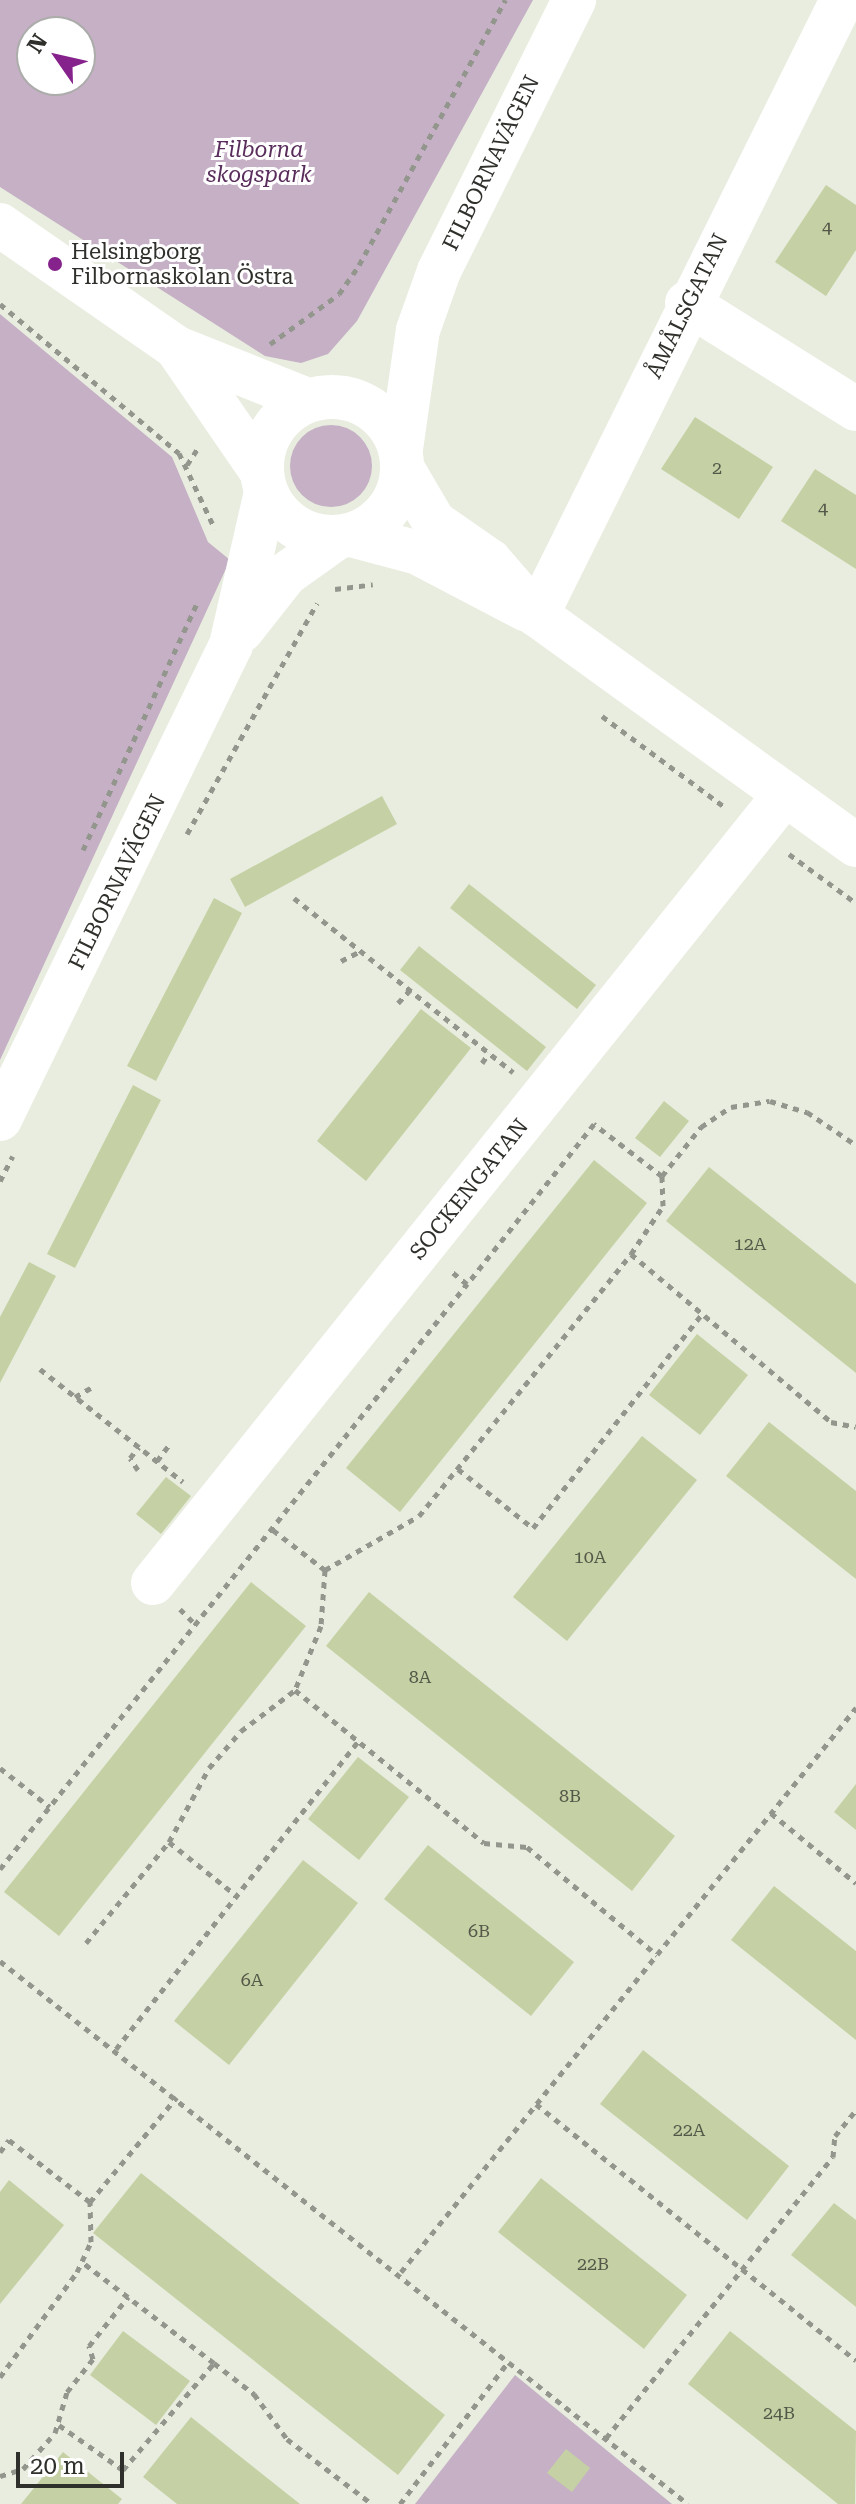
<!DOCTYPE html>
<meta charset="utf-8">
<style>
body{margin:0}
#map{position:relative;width:856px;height:2504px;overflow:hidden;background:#e8eddf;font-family:"Roboto Serif",serif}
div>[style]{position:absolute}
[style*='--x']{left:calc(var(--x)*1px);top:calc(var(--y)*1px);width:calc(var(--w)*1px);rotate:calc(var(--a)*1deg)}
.green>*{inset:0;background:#c5b0c5}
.round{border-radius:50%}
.building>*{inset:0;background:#c5d1a4}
.path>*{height:5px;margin-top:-2.5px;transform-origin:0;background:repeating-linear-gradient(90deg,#93968d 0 6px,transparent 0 12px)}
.minor>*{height:44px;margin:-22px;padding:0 22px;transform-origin:22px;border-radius:22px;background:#fff}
.minor>.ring{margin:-22px;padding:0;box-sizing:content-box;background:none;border:44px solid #fff;border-radius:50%}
.dots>*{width:22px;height:22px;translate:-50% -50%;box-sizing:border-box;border:4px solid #fff;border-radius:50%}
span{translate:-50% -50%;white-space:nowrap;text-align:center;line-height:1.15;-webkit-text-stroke:6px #fff;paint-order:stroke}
.number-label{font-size:18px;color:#545849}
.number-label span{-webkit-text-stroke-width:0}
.park-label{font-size:22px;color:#5a2e5c;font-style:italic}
.street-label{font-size:22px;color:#2f302b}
.poi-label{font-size:22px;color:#2f302b}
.left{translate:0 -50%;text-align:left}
.north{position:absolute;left:16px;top:16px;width:80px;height:80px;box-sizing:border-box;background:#fff;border:2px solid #acacaa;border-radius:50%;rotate:304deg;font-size:22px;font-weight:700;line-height:32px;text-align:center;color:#2f302b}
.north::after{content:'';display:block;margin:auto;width:28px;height:36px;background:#86228b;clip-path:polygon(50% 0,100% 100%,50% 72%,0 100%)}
.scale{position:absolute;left:16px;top:2452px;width:108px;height:36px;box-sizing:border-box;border:4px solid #2f302b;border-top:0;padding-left:10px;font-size:24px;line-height:28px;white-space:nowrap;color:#2f302b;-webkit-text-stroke:6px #fff;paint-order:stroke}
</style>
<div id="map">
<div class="green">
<div style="clip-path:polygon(evenodd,0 0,533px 0,357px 321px,328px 354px,301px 363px,265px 356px,0 187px,0 0,32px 32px,80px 32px,80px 80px,32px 80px,32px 32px)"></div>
<div style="clip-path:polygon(0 314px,172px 457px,208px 542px,230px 560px,0 1060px)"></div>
<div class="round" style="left:290px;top:425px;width:82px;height:82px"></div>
<div style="clip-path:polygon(515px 2375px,672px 2504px,415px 2504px)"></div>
</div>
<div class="building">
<div style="clip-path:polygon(826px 185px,856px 205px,856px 250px,826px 296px,775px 262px)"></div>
<div style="clip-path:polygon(695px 417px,773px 467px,739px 519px,661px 469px)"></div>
<div style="clip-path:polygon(815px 469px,856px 495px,856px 569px,781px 521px)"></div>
<div style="clip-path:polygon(382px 796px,397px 824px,245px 907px,230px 879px)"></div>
<div style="clip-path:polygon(469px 884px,596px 985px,577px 1009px,450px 908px)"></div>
<div style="clip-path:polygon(214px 898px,242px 913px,156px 1081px,127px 1066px)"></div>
<div style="clip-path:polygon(419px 946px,546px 1047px,527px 1071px,400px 970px)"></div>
<div style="clip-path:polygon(421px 1009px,471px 1048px,366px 1181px,317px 1141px)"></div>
<div style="clip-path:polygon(133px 1085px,161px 1100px,75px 1268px,47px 1254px)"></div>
<div style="clip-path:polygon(664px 1101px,689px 1121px,660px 1157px,635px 1138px)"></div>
<div style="clip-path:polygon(594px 1160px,647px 1203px,400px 1512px,346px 1468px)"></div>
<div style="clip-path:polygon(709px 1167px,856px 1284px,856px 1373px,666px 1221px)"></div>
<div style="clip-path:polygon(29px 1262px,56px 1276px,0 1383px,0 1317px)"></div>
<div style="clip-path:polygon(697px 1334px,748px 1375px,700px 1435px,649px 1395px)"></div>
<div style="clip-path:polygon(769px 1422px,856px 1491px,856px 1579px,726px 1476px)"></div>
<div style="clip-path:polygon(642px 1436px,697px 1480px,567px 1641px,513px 1597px)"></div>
<div style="clip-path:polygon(166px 1477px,191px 1496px,161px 1534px,136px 1514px)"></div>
<div style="clip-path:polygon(251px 1582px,306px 1626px,59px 1936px,4px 1892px)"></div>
<div style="clip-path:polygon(369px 1592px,675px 1836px,632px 1891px,326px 1646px)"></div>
<div style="clip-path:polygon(358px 1757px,409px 1797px,359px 1860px,308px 1819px)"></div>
<div style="clip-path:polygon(856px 1784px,856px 1830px,834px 1812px)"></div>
<div style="clip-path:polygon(428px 1845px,574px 1962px,531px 2016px,384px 1899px)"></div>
<div style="clip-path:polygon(303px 1860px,358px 1903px,229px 2065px,174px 2021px)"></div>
<div style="clip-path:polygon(774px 1886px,856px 1951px,856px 2040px,731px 1940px)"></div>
<div style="clip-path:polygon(643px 2050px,789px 2166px,747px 2220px,600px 2104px)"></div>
<div style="clip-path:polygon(141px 2173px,445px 2415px,398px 2475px,93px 2233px)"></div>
<div style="clip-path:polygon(541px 2178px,687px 2295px,644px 2349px,498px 2232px)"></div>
<div style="clip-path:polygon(9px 2180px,64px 2225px,0 2304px,0 2192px)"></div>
<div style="clip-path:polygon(834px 2203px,856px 2220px,856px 2307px,791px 2255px)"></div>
<div style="clip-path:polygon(123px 2331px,190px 2381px,156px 2425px,90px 2375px)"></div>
<div style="clip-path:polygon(730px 2331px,856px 2431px,855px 2504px,838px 2504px,688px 2384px)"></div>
<div style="clip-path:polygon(191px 2417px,237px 2454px,300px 2504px,177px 2504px,143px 2477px)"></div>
<div style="clip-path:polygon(566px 2449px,590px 2468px,572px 2492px,547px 2473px)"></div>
<div style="clip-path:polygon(63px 2452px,122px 2499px,118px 2504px,21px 2504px)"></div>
</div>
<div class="path">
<div style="--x:0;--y:304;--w:233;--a:39.8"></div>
<div style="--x:179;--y:453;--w:84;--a:64.7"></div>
<div style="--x:270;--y:344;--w:85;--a:-35.9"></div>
<div style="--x:339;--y:294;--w:35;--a:-55"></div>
<div style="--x:359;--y:265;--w:303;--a:-61.1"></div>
<div style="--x:187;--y:465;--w:20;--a:-57"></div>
<div style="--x:335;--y:589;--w:38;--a:-7"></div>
<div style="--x:602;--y:716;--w:154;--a:36.6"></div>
<div style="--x:187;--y:834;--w:265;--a:-60.6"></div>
<div style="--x:83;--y:850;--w:274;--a:-65.2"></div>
<div style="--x:789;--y:854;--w:83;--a:36.2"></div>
<div style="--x:294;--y:898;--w:280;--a:38.5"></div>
<div style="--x:341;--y:961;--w:22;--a:-27"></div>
<div style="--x:398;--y:1003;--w:18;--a:-47"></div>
<div style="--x:482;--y:1063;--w:12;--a:-55"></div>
<div style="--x:662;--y:1176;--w:63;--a:-51.5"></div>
<div style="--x:701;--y:1127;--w:36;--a:-34"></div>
<div style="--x:731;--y:1107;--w:39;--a:-9"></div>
<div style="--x:770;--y:1101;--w:39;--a:17"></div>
<div style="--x:807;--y:1112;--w:59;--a:34"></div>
<div style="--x:0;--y:1181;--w:28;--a:-63"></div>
<div style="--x:631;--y:1254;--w:261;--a:40"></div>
<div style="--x:831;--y:1422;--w:25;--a:11"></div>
<div style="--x:40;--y:1369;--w:182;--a:38.3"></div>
<div style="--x:75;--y:1397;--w:22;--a:-30"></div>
<div style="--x:157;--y:1461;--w:20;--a:-53"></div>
<div style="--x:458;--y:1469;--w:95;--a:38.2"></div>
<div style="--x:533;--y:1528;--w:273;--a:-51.7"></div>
<div style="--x:138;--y:1470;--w:14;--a:-124"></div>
<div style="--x:130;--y:1458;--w:14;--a:-51"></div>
<div style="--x:273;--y:1530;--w:66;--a:37.6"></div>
<div style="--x:325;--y:1570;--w:56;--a:94.1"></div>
<div style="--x:321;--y:1626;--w:69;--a:112.1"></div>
<div style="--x:295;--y:1690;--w:243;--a:39"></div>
<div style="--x:484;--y:1843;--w:43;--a:5.3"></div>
<div style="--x:527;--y:1847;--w:169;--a:39.7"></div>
<div style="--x:325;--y:1570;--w:108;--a:-29.9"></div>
<div style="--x:419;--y:1516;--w:337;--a:-51"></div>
<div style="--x:631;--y:1254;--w:58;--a:-56.3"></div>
<div style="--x:663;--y:1206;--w:30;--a:-92"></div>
<div style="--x:662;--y:1176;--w:86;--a:-142.6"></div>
<div style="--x:594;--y:1124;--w:204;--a:128.4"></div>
<div style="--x:180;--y:1609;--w:23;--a:45"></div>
<div style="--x:0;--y:1768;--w:63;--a:38"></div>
<div style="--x:771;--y:1813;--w:110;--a:39.5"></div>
<div style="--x:169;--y:1842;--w:87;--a:38.5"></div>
<div style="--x:0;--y:1869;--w:749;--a:-51.4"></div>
<div style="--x:467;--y:1284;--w:21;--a:-141"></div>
<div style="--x:86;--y:1943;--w:131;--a:-50.6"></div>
<div style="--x:169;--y:1842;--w:84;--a:-61.6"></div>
<div style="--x:209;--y:1768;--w:49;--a:-49.1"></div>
<div style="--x:241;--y:1731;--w:68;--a:-37.2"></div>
<div style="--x:0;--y:1961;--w:876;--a:38.28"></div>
<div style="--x:116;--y:2049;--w:391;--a:-51.8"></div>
<div style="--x:536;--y:2104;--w:410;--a:38.7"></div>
<div style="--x:0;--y:2152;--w:15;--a:-53"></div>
<div style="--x:9;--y:2140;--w:102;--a:37.4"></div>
<div style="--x:90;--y:2202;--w:136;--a:-50.4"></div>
<div style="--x:401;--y:2272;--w:725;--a:-51.11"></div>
<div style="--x:214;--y:2363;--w:51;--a:37.8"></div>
<div style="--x:254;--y:2394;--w:56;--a:53.7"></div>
<div style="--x:287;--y:2439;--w:107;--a:37.4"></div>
<div style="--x:0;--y:2377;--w:130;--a:-53.7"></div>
<div style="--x:77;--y:2272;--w:33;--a:-65"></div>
<div style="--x:91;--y:2242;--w:40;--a:-91.4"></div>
<div style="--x:59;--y:2425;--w:78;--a:35.1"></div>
<div style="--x:123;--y:2470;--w:140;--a:-49.6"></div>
<div style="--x:214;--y:2363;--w:108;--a:-142.5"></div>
<div style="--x:606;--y:2438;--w:361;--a:-51.1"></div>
<div style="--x:833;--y:2157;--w:21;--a:-85"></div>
<div style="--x:835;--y:2136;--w:33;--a:-51"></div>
<div style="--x:0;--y:2476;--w:24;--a:-17"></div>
<div style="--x:23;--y:2469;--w:48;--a:-48.4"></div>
<div style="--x:55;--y:2433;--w:43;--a:-73.7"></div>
<div style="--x:67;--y:2392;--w:42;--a:-51.8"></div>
<div style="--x:93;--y:2359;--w:14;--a:-107"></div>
<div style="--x:89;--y:2346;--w:63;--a:-51.5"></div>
<div style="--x:128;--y:2297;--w:58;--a:-142.7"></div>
<div style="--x:400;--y:2504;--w:180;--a:-52.7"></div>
</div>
<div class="minor">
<div style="--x:0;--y:225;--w:216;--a:34.8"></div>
<div style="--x:177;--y:348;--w:141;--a:21.7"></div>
<div style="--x:687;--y:303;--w:199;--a:32.1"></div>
<div style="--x:178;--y:350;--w:148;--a:55.5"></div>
<div class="ring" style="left:262px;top:397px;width:96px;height:96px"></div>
<div style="--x:401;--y:449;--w:120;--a:-81.9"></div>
<div style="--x:418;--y:330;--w:63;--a:-70.4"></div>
<div style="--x:439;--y:271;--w:303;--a:-63.5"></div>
<div style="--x:403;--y:469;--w:61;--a:59.7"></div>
<div style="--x:434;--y:522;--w:68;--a:34.9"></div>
<div style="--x:490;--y:561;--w:72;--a:49"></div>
<div style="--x:537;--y:615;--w:393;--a:35.8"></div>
<div style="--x:351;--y:535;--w:69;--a:15"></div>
<div style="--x:418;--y:553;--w:123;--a:27.6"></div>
<div style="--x:537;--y:615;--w:686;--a:-63.62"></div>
<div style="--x:242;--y:630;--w:71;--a:-51.8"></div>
<div style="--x:286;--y:574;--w:64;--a:-35.4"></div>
<div style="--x:0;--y:1119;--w:527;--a:-64.02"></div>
<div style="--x:231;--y:645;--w:157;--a:-77.1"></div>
<div style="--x:153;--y:1583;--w:1011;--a:-51.3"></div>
</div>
<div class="dots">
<div style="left:55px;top:264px;background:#86228b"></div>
</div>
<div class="number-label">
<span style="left:827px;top:227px">4</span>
<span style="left:717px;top:468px">2</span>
<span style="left:823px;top:508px">4</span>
<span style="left:750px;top:1244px">12A</span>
<span style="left:590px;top:1557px">10A</span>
<span style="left:420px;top:1677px">8A</span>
<span style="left:570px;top:1796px">8B</span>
<span style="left:479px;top:1931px">6B</span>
<span style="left:252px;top:1980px">6A</span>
<span style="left:689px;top:2130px">22A</span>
<span style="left:593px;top:2264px">22B</span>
<span style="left:779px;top:2413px">24B</span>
</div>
<div class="park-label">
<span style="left:259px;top:162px">Filborna<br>skogspark</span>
</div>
<div class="street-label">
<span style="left:491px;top:163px;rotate:-64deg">FILBORNAVÄGEN</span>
<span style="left:687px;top:306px;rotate:-64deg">ÅMÅLSGATAN</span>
<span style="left:117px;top:882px;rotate:-64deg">FILBORNAVÄGEN</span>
<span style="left:469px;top:1189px;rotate:-51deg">SOCKENGATAN</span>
</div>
<div class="poi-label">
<span class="left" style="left:71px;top:264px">Helsingborg<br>Filbornaskolan Östra</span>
</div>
<div class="north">N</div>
<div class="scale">20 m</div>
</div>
